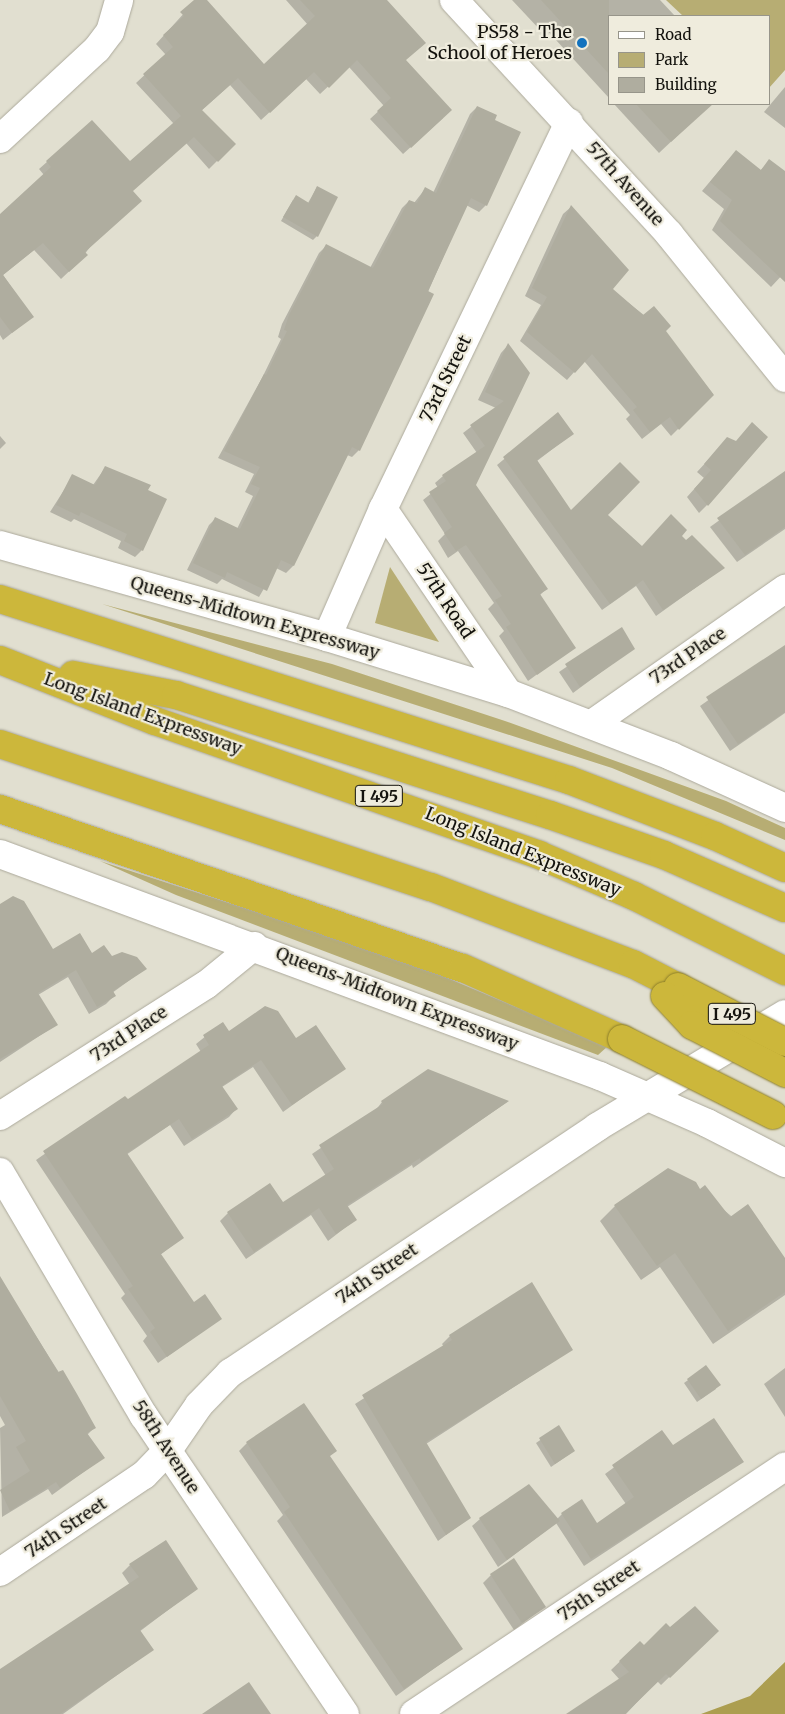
<!DOCTYPE html>
<style>
body{margin:0}
#map{position:relative;width:785px;height:1714px;overflow:hidden;background:#e1dfd0;font-family:Merriweather,serif}
div>[style]{position:absolute}
[style*='--x']{left:calc(var(--x)*1px);top:calc(var(--y)*1px);width:calc(var(--w)*1px);rotate:calc(var(--a)*1deg)}
.green>*{inset:0;background:#b7ad73}
.forest>*{inset:0;background:#ac9e50}
.shadow>*{inset:0;background:#0003}
.building>*{inset:0;background:#afad9f}
.roads{filter:drop-shadow(0 0 1px #aca99b) drop-shadow(0 0 1px #aca99b)}
.minor>*{height:28px;margin:-14px;padding:0 14px;transform-origin:14px;border-radius:14px;background:#fff}
.highway>*{height:28px;margin:-14px;padding:0 14px;transform-origin:14px;border-radius:14px;background:#ccb73b}
.bridges{filter:drop-shadow(0 0 1px #8c7e2b) drop-shadow(0 0 1px #8c7e2b)}
.highway-bridge>*{height:28px;margin:-14px;padding:0 14px;transform-origin:14px;border-radius:14px;background:#ccb73b}
.dots>*{width:14px;height:14px;translate:-50% -50%;box-sizing:border-box;border:2px solid #efecdd;border-radius:50%}
span{translate:-50% -50%;white-space:nowrap;text-align:center;line-height:1.15;-webkit-text-stroke:4.5px #efecdd;paint-order:stroke}
.shield-label span{padding:1px 4px;background:#efecdd;border:1px solid;border-radius:4px;-webkit-text-stroke-width:0}
.shield-label{font-size:16px;color:#14130e;font-weight:700}
.poi-label{font-size:18px;color:#14130e}
.right{translate:-100% -50%;text-align:right}
.street-label{font-size:18px;color:#14130e}
.legend{position:absolute;left:608px;top:15px;width:162px;height:90px;box-sizing:border-box;background:#efecdd;border:1px solid #97958a;margin:0;padding:6px 9px;list-style:none;font-size:15px;color:#14130e}
.legend li{display:flex;align-items:center;gap:10px;height:25px}
.legend b{width:25px;border:1px solid #97958a}
</style>
<div id="map">
<div class="green">
<div style="clip-path:polygon(666px 0,785px 0,785px 70px,769px 88px,769px 16px,683px 16px)"></div>
<div style="clip-path:polygon(390px 567px,439px 642px,375px 623px)"></div>
<div style="clip-path:polygon(102px 604px,332px 664px,505px 721px,726px 801px,785px 828px,785px 840px,612px 768px)"></div>
<div style="clip-path:polygon(100px 861px,405px 960px,608px 1046px,598px 1055px,176px 895px)"></div>
</div>
<div class="forest">
<div style="clip-path:polygon(785px 1662px,785px 1714px,701px 1714px,750px 1696px)"></div>
</div>
<div class="shadow">
<div style="clip-path:polygon(196px 0,205px 0,264px 66px,308px 25px,286px 0,385px 0,405px 61px,443px 118px,403px 154px,370px 119px,384px 106px,349px 67px,320px 94px,306px 79px,261px 120px,230px 85px,201px 111px,234px 144px,209px 169px,186px 143px,132px 191px,78px 263px,61px 279px,34px 250px,3px 275px,32px 317px,3px 340px,0 335px,0 216px,44px 175px,39px 169px,92px 122px,130px 163px,174px 124px,136px 83px,166px 55px,156px 44px)"></div>
<div style="clip-path:polygon(512px 0,660px 0,675px 16px,609px 16px,609px 98px,545px 28px,541px 31px)"></div>
<div style="clip-path:polygon(785px 87px,785px 128px,764px 112px)"></div>
<div style="clip-path:polygon(614px 104px,705px 104px,694px 120px,659px 153px)"></div>
<div style="clip-path:polygon(477px 107px,486px 205px,479px 212px,466px 205px,359px 450px,352px 457px,347px 455px,293px 566px,286px 573px,276px 568px,259px 597px,222px 579px,217px 584px,187px 570px,209px 525px,216px 518px,237px 529px,253px 496px,245px 492px,254px 474px,218px 458px,263px 376px,281px 339px,278px 337px,282px 324px,319px 253px,326px 246px,370px 268px,402px 208px,409px 201px,414px 203px,425px 189px,433px 193px,470px 114px)"></div>
<div style="clip-path:polygon(728px 160px,760px 171px,769px 161px,785px 173px,785px 272px,771px 287px,712px 230px,724px 209px,702px 191px)"></div>
<div style="clip-path:polygon(317px 187px,317px 236px,313px 240px,281px 221px,293px 200px,308px 203px)"></div>
<div style="clip-path:polygon(571px 207px,611px 289px,664px 331px,713px 394px,671px 436px,661px 424px,642px 439px,626px 419px,630px 415px,584px 361px,567px 380px,520px 341px,541px 305px,525px 296px,563px 214px)"></div>
<div style="clip-path:polygon(508px 345px,528px 374px,475px 485px,546px 589px,539px 596px,574px 647px,528px 681px,499px 636px,504px 631px,488px 609px,494px 603px,458px 551px,448px 558px,438px 541px,445px 534px,423px 500px,438px 488px,435px 483px,443px 476px,477px 453px,463px 433px,496px 408px,478px 400px,501px 353px)"></div>
<div style="clip-path:polygon(558px 414px,572px 434px,537px 461px,571px 512px,606px 515px,642px 547px,680px 536px,723px 568px,656px 616px,636px 586px,602px 610px,497px 465px)"></div>
<div style="clip-path:polygon(0 436px,6px 443px,0 449px)"></div>
<div style="clip-path:polygon(767px 437px,707px 505px,699px 513px,687px 497px,704px 478px,697px 472px,720px 447px)"></div>
<div style="clip-path:polygon(105px 468px,146px 491px,142px 550px,135px 557px,118px 548px,121px 541px,74px 519px,71px 522px,50px 512px,73px 476px,93px 485px)"></div>
<div style="clip-path:polygon(785px 473px,785px 529px,737px 562px,710px 527px)"></div>
<div style="clip-path:polygon(622px 629px,627px 653px,573px 693px,559px 672px)"></div>
<div style="clip-path:polygon(785px 646px,785px 713px,730px 751px,700px 706px)"></div>
<div style="clip-path:polygon(0 905px,52px 950px,112px 957px,145px 969px,112px 993px,114px 996px,106px 1004px,89px 1014px,68px 977px,38px 995px,56px 1025px,0 1062px)"></div>
<div style="clip-path:polygon(222px 1023px,229px 1032px,296px 1040px,344px 1068px,283px 1112px,253px 1067px,222px 1087px,236px 1109px,229px 1117px,184px 1146px,170px 1125px,126px 1155px,182px 1238px,160px 1255px,193px 1304px,220px 1319px,158px 1363px,143px 1341px,147px 1336px,121px 1298px,125px 1294px,36px 1160px,125px 1097px,127px 1101px,201px 1052px,196px 1044px)"></div>
<div style="clip-path:polygon(382px 1102px,507px 1102px,413px 1168px,412px 1165px,347px 1207px,355px 1220px,328px 1241px,311px 1215px,246px 1259px,220px 1221px,228px 1213px,283px 1204px,326px 1176px,312px 1154px,375px 1111px)"></div>
<div style="clip-path:polygon(700px 1190px,785px 1261px,785px 1295px,713px 1344px,660px 1267px,641px 1280px,600px 1221px,615px 1206px)"></div>
<div style="clip-path:polygon(0 1279px,94px 1428px,87px 1435px,103px 1458px,52px 1495px,48px 1489px,2px 1517px,0 1428px,5px 1425px,0 1416px)"></div>
<div style="clip-path:polygon(531px 1284px,571px 1350px,426px 1444px,469px 1518px,438px 1541px,355px 1404px,444px 1347px,442px 1344px,450px 1336px)"></div>
<div style="clip-path:polygon(706px 1367px,716px 1389px,697px 1402px,684px 1383px)"></div>
<div style="clip-path:polygon(785px 1368px,785px 1417px,764px 1384px)"></div>
<div style="clip-path:polygon(559px 1427px,574px 1451px,551px 1467px,536px 1443px)"></div>
<div style="clip-path:polygon(662px 1432px,672px 1447px,742px 1462px,584px 1566px,556px 1523px,498px 1567px,472px 1526px,480px 1519px,557px 1519px,562px 1514px,597px 1525px,626px 1504px,605px 1474px)"></div>
<div style="clip-path:polygon(247px 1443px,329px 1457px,461px 1649px,396px 1696px,277px 1521px,283px 1515px,239px 1451px)"></div>
<div style="clip-path:polygon(130px 1565px,197px 1588px,139px 1632px,152px 1650px,63px 1714px,0 1714px,0 1671px,130px 1585px,122px 1573px)"></div>
<div style="clip-path:polygon(491px 1575px,544px 1607px,514px 1630px,483px 1583px)"></div>
<div style="clip-path:polygon(670px 1629px,717px 1631px,661px 1685px,657px 1681px,626px 1714px,569px 1714px,620px 1680px,611px 1670px,640px 1642px,643px 1646px)"></div>
</div>
<div class="building">
<div style="clip-path:polygon(194px 0,207px 0,264px 64px,315px 16px,300px 0,387px 0,426px 43px,406px 60px,452px 110px,411px 148px,377px 111px,391px 98px,357px 60px,329px 88px,314px 72px,270px 113px,238px 78px,202px 110px,236px 144px,218px 162px,194px 137px,133px 191px,142px 201px,85px 252px,88px 255px,69px 272px,43px 243px,3px 275px,34px 317px,12px 333px,0 317px,0 214px,51px 167px,46px 161px,92px 120px,130px 161px,181px 116px,143px 74px,173px 47px,163px 35px,184px 16px,180px 12px)"></div>
<div style="clip-path:polygon(541px 0,609px 0,609px 74px)"></div>
<div style="clip-path:polygon(636px 104px,713px 104px,671px 142px)"></div>
<div style="clip-path:polygon(477px 106px,497px 115px,495px 120px,521px 132px,487px 206px,471px 198px,428px 291px,434px 294px,360px 451px,352px 447px,294px 566px,281px 560px,267px 591px,227px 572px,225px 578px,193px 563px,215px 517px,240px 529px,260px 488px,251px 484px,260px 467px,224px 451px,264px 374px,266px 375px,287px 331px,284px 330px,289px 315px,326px 244px,373px 268px,409px 200px,417px 203px,425px 187px,436px 193px)"></div>
<div style="clip-path:polygon(736px 150px,761px 170px,769px 159px,785px 171px,785px 282px,720px 221px,732px 200px,710px 182px)"></div>
<div style="clip-path:polygon(317px 186px,338px 197px,318px 237px,283px 217px,296px 195px,309px 203px)"></div>
<div style="clip-path:polygon(571px 205px,629px 270px,613px 289px,643px 315px,654px 306px,671px 326px,666px 331px,714px 395px,679px 430px,670px 417px,650px 432px,633px 410px,637px 407px,592px 354px,575px 373px,527px 332px,547px 297px,532px 288px)"></div>
<div style="clip-path:polygon(508px 343px,530px 373px,476px 485px,548px 589px,540px 594px,576px 648px,537px 675px,506px 627px,511px 624px,495px 600px,502px 596px,466px 545px,456px 551px,444px 533px,452px 527px,429px 492px,446px 481px,442px 475px,485px 446px,470px 425px,504px 401px,485px 392px)"></div>
<div style="clip-path:polygon(558px 412px,574px 434px,537px 460px,571px 510px,620px 462px,640px 482px,608px 515px,642px 546px,671px 514px,687px 530px,682px 536px,686px 540px,692px 535px,725px 568px,663px 610px,643px 580px,610px 604px,503px 457px)"></div>
<div style="clip-path:polygon(752px 422px,768px 437px,708px 506px,694px 489px,711px 470px,704px 464px,727px 437px,736px 441px)"></div>
<div style="clip-path:polygon(105px 466px,151px 485px,148px 490px,167px 499px,143px 551px,124px 541px,127px 534px,81px 512px,79px 516px,56px 505px,72px 474px,95px 485px)"></div>
<div style="clip-path:polygon(785px 471px,785px 527px,745px 555px,717px 518px)"></div>
<div style="clip-path:polygon(622px 627px,635px 649px,580px 687px,565px 664px)"></div>
<div style="clip-path:polygon(785px 645px,785px 712px,738px 744px,706px 697px)"></div>
<div style="clip-path:polygon(13px 896px,24px 901px,53px 949px,80px 933px,92px 953px,104px 945px,112px 956px,122px 952px,137px 957px,147px 969px,113px 991px,116px 996px,97px 1007px,76px 970px,38px 993px,58px 1025px,0 1059px,0 904px)"></div>
<div style="clip-path:polygon(265px 1006px,278px 1011px,296px 1038px,316px 1025px,346px 1069px,292px 1105px,261px 1060px,222px 1086px,238px 1109px,192px 1139px,179px 1119px,127px 1153px,184px 1238px,161px 1254px,194px 1302px,205px 1294px,222px 1319px,167px 1357px,150px 1332px,155px 1328px,128px 1289px,133px 1286px,43px 1151px,125px 1096px,128px 1099px,209px 1045px,203px 1035px,223px 1022px,229px 1031px)"></div>
<div style="clip-path:polygon(428px 1069px,509px 1101px,421px 1161px,420px 1158px,347px 1205px,357px 1220px,336px 1234px,319px 1208px,254px 1252px,227px 1212px,270px 1183px,283px 1202px,334px 1169px,319px 1145px,383px 1104px,381px 1101px)"></div>
<div style="clip-path:polygon(668px 1168px,696px 1182px,700px 1189px,705px 1185px,730px 1217px,748px 1204px,785px 1258px,785px 1292px,728px 1331px,675px 1253px,657px 1266px,614px 1205px)"></div>
<div style="clip-path:polygon(0 1276px,58px 1372px,63px 1370px,77px 1394px,96px 1428px,87px 1433px,105px 1458px,60px 1488px,56px 1482px,10px 1511px,0 1490px,30px 1471px,16px 1447px,26px 1441px,0 1396px)"></div>
<div style="clip-path:polygon(532px 1282px,573px 1350px,426px 1442px,471px 1518px,446px 1535px,362px 1395px,452px 1340px,449px 1335px)"></div>
<div style="clip-path:polygon(706px 1365px,721px 1385px,701px 1399px,687px 1379px)"></div>
<div style="clip-path:polygon(304px 1403px,337px 1451px,330px 1456px,463px 1649px,404px 1689px,284px 1512px,290px 1507px,246px 1442px)"></div>
<div style="clip-path:polygon(714px 1418px,744px 1462px,591px 1559px,561px 1513px,582px 1499px,597px 1523px,634px 1497px,612px 1465px,662px 1430px,673px 1445px)"></div>
<div style="clip-path:polygon(559px 1425px,575px 1451px,555px 1464px,539px 1438px)"></div>
<div style="clip-path:polygon(529px 1484px,560px 1521px,507px 1560px,479px 1518px)"></div>
<div style="clip-path:polygon(166px 1540px,198px 1589px,140px 1630px,154px 1650px,60px 1714px,0 1714px,0 1669px,139px 1577px,129px 1564px)"></div>
<div style="clip-path:polygon(514px 1558px,546px 1607px,522px 1623px,490px 1574px)"></div>
<div style="clip-path:polygon(695px 1606px,719px 1631px,670px 1678px,666px 1674px,625px 1714px,566px 1714px,629px 1672px,619px 1661px,640px 1641px,644px 1645px,666px 1623px,670px 1627px)"></div>
<div style="clip-path:polygon(249px 1682px,271px 1714px,202px 1714px)"></div>
</div>
<div class="roads">
<div class="minor">
<div style="--x:454;--y:0;--w:318;--a:47.4"></div>
<div style="--x:669;--y:234;--w:185;--a:51.1"></div>
<div style="--x:0;--y:139;--w:132;--a:-42.9"></div>
<div style="--x:97;--y:49;--w:21;--a:-53"></div>
<div style="--x:110;--y:32;--w:33;--a:-74"></div>
<div style="--x:383;--y:509;--w:222;--a:55.8"></div>
<div style="--x:0;--y:545;--w:340;--a:15.7"></div>
<div style="--x:327;--y:637;--w:189;--a:17.2"></div>
<div style="--x:508;--y:693;--w:175;--a:21.1"></div>
<div style="--x:671;--y:756;--w:125;--a:24.5"></div>
<div style="--x:327;--y:637;--w:140;--a:-66.4"></div>
<div style="--x:383;--y:509;--w:429;--a:-64.3"></div>
<div style="--x:592;--y:724;--w:236;--a:-35"></div>
<div style="--x:0;--y:854;--w:640;--a:20.3"></div>
<div style="--x:600;--y:1076;--w:117;--a:23.7"></div>
<div style="--x:707;--y:1123;--w:88;--a:27.1"></div>
<div style="--x:0;--y:1116;--w:244;--a:-32.5"></div>
<div style="--x:206;--y:985;--w:62;--a:-39.1"></div>
<div style="--x:0;--y:1172;--w:283;--a:59.5"></div>
<div style="--x:144;--y:1416;--w:359;--a:56"></div>
<div style="--x:0;--y:1572;--w:174;--a:-34"></div>
<div style="--x:144;--y:1475;--w:35;--a:-46"></div>
<div style="--x:168;--y:1450;--w:55;--a:-55.4"></div>
<div style="--x:199;--y:1405;--w:45;--a:-45.9"></div>
<div style="--x:230;--y:1373;--w:442;--a:-33.8"></div>
<div style="--x:597;--y:1127;--w:219;--a:-31"></div>
<div style="--x:414;--y:1714;--w:446;--a:-33.7"></div>
</div>
<div class="highway">
<div style="--x:0;--y:599;--w:597;--a:17.65"></div>
<div style="--x:569;--y:780;--w:156;--a:21"></div>
<div style="--x:715;--y:836;--w:77;--a:24.6"></div>
<div style="--x:0;--y:660;--w:167;--a:21.5"></div>
<div style="--x:155;--y:721;--w:407;--a:19.2"></div>
<div style="--x:539;--y:855;--w:103;--a:23.3"></div>
<div style="--x:634;--y:896;--w:169;--a:26.4"></div>
<div style="--x:73;--y:675;--w:105;--a:11"></div>
<div style="--x:176;--y:695;--w:393;--a:17.8"></div>
<div style="--x:550;--y:815;--w:121;--a:19.3"></div>
<div style="--x:664;--y:855;--w:132;--a:23.7"></div>
<div style="--x:0;--y:744;--w:454;--a:18.4"></div>
<div style="--x:431;--y:887;--w:216;--a:20.9"></div>
<div style="--x:633;--y:964;--w:51;--a:27.1"></div>
<div style="--x:0;--y:809;--w:490;--a:19"></div>
<div style="--x:463;--y:968;--w:174;--a:24.1"></div>
</div>
</div>
<div class="bridges">
<div class="highway-bridge">
<div style="--x:678;--y:987;--w:120;--a:27.2"></div>
<div style="--x:665;--y:996;--w:40;--a:47"></div>
<div style="--x:692;--y:1025;--w:105;--a:27.3"></div>
<div style="--x:622;--y:1039;--w:169;--a:26.7"></div>
</div>
</div>
<div class="dots">
<div style="left:582px;top:43px;background:#1272be"></div>
</div>
<div class="shield-label">
<span style="left:379px;top:796px">I 495</span>
<span style="left:732px;top:1014px">I 495</span>
</div>
<div class="poi-label">
<span class="right" style="left:572px;top:43px">PS58 - The<br>School of Heroes</span>
</div>
<div class="street-label">
<span style="left:625px;top:184px;rotate:48deg">57th Avenue</span>
<span style="left:446px;top:379px;rotate:-64deg">73rd Street</span>
<span style="left:445px;top:601px;rotate:56deg">57th Road</span>
<span style="left:255px;top:618px;rotate:16deg">Queens-Midtown Expressway</span>
<span style="left:688px;top:656px;rotate:-34deg">73rd Place</span>
<span style="left:143px;top:714px;rotate:20deg">Long Island Expressway</span>
<span style="left:523px;top:852px;rotate:22deg">Long Island Expressway</span>
<span style="left:397px;top:999px;rotate:21deg">Queens-Midtown Expressway</span>
<span style="left:129px;top:1034px;rotate:-33deg">73rd Place</span>
<span style="left:377px;top:1274px;rotate:-34deg">74th Street</span>
<span style="left:166px;top:1447px;rotate:57deg">58th Avenue</span>
<span style="left:66px;top:1528px;rotate:-34deg">74th Street</span>
<span style="left:599px;top:1591px;rotate:-34deg">75th Street</span>
</div>
<ul class="legend">
<li><b style="height:6px;background:#fff"></b>Road</li>
<li><b style="height:14px;background:#b7ad73"></b>Park</li>
<li><b style="height:14px;background:#afad9f"></b>Building</li>
</ul>
</div>
